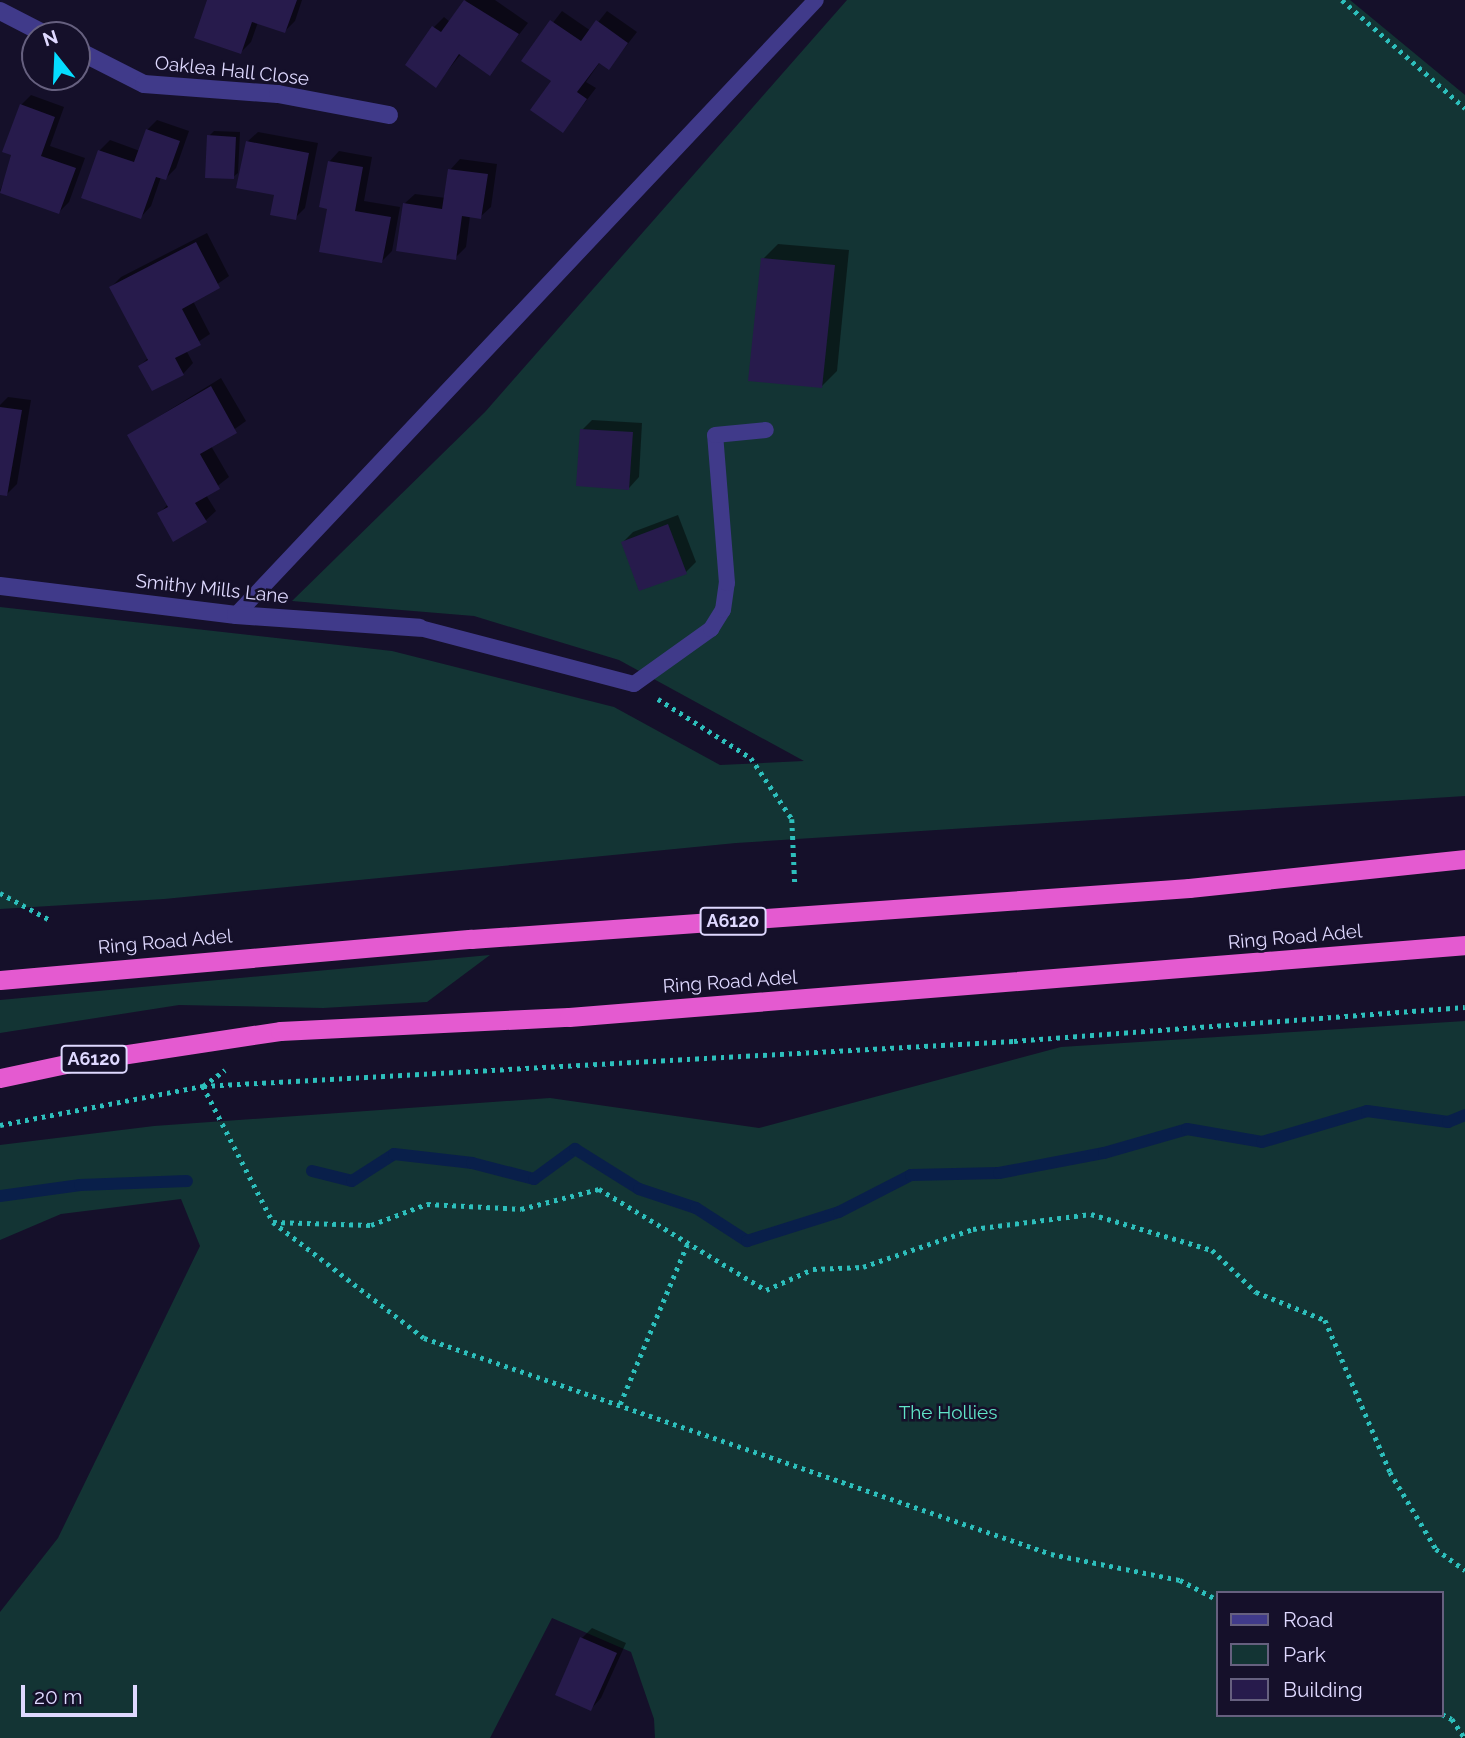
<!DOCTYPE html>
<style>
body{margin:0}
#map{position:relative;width:1465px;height:1738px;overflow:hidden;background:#15102a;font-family:Raleway,sans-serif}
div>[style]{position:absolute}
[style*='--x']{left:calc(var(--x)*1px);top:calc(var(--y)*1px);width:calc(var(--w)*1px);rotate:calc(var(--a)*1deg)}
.green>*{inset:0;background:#133434}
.shadow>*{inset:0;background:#0007}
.stream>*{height:12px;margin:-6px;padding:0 6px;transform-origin:6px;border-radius:6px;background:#091f4a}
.building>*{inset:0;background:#271b4c}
.path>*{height:4.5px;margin-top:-2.25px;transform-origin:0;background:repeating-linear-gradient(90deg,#2dbfbc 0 3.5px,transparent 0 8.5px)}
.service>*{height:16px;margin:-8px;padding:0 8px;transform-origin:8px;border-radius:8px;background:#403a8a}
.minor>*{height:18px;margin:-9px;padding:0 9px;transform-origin:9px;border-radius:9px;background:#403a8a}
.trunk>*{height:19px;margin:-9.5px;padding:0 9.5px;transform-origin:9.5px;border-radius:9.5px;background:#e45ad0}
span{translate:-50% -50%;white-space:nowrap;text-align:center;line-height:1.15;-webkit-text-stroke:5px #15102a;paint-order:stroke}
.shield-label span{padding:2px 5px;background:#15102a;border:2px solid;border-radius:5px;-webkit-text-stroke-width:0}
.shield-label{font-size:18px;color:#dfd9ff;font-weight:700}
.street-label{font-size:19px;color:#dfd9ff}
.park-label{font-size:19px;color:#60e4c7}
.legend{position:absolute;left:1216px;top:1591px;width:228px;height:126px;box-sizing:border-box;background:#15102a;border:2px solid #66607f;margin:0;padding:9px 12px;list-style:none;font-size:21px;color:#dfd9ff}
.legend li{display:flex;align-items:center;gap:14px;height:35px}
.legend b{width:35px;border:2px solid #66607f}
.north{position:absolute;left:21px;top:21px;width:70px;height:70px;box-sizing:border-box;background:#15102a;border:2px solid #66607f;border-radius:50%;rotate:342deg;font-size:19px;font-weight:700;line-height:28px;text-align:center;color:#dfd9ff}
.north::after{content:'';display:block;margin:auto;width:24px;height:32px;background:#05ddff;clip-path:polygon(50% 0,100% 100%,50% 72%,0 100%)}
.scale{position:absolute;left:21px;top:1685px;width:116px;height:32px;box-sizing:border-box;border:4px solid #dfd9ff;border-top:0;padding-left:9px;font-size:21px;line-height:24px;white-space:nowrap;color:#dfd9ff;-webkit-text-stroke:5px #15102a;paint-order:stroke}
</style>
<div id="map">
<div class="green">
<div style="clip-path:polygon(847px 0,1350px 0,1465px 95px,1465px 796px,736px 843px,164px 899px,0 909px,0 607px,392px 651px,614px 707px,720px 765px,804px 761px,619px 660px,474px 616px,292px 601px,485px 412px)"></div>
<div style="clip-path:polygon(490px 955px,427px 1002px,323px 1008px,179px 1005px,0 1033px,0 1000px)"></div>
<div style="clip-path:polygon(evenodd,1465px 1021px,1465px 1738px,655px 1738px,654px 1719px,631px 1652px,552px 1618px,490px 1738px,0 1738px,0 1612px,58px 1538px,200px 1246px,181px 1199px,61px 1214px,0 1240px,0 1145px,154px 1126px,550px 1098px,759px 1128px,1061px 1047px,1465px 1021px,1218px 1593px,1442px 1593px,1442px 1715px,1218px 1715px,1218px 1593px)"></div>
</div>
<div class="shadow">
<div style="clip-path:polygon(209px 0,302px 0,295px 21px,285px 31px,258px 22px,251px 42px,241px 52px)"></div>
<div style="clip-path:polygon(466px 0,495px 0,528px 23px,489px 73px,461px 54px,436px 85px,434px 27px,444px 17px,450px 22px)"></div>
<div style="clip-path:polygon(562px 11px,591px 31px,607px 11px,637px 32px,609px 68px,600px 62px,586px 82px,596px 88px,563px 131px,553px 81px,524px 60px)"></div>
<div style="clip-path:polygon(31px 95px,64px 107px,50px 146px,85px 158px,69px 202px,59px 212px,0 191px,14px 154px,21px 105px)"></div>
<div style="clip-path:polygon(157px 120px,189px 131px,176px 168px,166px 178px,161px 177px,151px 206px,141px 217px,99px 151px,110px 140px,140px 151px,147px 130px)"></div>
<div style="clip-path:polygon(214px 131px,240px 132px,238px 173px,233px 177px,209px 136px)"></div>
<div style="clip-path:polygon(258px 132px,318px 143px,305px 208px,295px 218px,247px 142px)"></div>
<div style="clip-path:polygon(339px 151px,372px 157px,364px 201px,400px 207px,392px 251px,382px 261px,329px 207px,329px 162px)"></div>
<div style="clip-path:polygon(460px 159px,497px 164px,491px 207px,480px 217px,470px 216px,466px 247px,455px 258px,404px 204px,415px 194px,446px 198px,450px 170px)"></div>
<div style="clip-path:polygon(207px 233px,229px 276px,193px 301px,210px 334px,186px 350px,193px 363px,183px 374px,140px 366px,148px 358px,111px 287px,121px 277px)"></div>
<div style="clip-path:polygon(778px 244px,849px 250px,837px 371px,821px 387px,763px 259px)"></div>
<div style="clip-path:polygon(221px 378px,246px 421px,211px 446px,229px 477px,206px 495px,216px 511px,205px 521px,159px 514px,168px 504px,129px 435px)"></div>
<div style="clip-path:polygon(8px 397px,31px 400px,17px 484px,7px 494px,0 493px,0 405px)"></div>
<div style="clip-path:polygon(592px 420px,642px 423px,639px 477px,629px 488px,582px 430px)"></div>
<div style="clip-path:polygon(678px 515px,696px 562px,686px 572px,623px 542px,633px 532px)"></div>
<div style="clip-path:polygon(592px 1628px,626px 1643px,601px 1698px,591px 1709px,582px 1638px)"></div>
</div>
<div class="stream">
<div style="--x:312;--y:1171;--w:41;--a:14"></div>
<div style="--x:352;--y:1181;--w:50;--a:-32.7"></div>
<div style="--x:394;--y:1154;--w:79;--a:6.6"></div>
<div style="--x:472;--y:1163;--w:64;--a:14.5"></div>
<div style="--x:534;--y:1179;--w:51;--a:-36.2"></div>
<div style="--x:575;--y:1149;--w:75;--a:32"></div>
<div style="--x:639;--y:1189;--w:60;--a:18.4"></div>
<div style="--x:696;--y:1208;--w:61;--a:32.9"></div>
<div style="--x:747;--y:1241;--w:96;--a:-17.5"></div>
<div style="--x:839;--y:1212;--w:81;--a:-27.2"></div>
<div style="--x:911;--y:1175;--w:88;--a:-1.3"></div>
<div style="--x:999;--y:1173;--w:107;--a:-10.8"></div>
<div style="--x:1104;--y:1153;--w:86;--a:-16.1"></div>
<div style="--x:1187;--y:1129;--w:76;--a:9.8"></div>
<div style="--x:1262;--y:1142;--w:109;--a:-16.4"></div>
<div style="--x:1367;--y:1111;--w:82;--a:7.7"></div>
<div style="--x:1448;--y:1122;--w:18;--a:-22"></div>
<div style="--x:0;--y:1196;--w:81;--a:-7.8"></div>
<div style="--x:80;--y:1185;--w:107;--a:-2.1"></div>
</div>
<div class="building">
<div style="clip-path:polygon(207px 0,297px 0,285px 33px,252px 22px,241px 54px,194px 38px)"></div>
<div style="clip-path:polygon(464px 0,519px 34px,490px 76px,459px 54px,436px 88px,405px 65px,432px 26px,441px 32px)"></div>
<div style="clip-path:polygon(550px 20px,581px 41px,596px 20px,628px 43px,609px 70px,599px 63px,577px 92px,587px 99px,563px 133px,530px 110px,551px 81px,521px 61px)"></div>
<div style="clip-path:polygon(20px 104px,55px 117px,41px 156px,76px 168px,59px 214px,0 193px,11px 155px,2px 152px)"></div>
<div style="clip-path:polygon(146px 129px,180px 141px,166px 180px,156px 177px,141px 219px,81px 198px,98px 150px,134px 162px)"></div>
<div style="clip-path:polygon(207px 135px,236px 137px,234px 179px,205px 178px)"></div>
<div style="clip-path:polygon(246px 141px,309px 153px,296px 220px,270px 215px,274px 195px,236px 188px)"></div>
<div style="clip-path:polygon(328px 161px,363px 167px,355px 211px,391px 217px,382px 263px,319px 252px,327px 209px,319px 207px)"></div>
<div style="clip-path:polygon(448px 169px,488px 174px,481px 219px,462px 216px,456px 260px,396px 251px,403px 203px,442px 209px)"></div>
<div style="clip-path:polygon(196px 242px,220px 288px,182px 309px,201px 345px,175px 358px,184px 375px,152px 391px,138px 366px,148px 360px,109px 287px)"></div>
<div style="clip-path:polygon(761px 258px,835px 265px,822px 388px,748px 381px)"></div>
<div style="clip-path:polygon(211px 386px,237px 433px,200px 454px,220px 489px,195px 503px,207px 522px,173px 542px,157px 513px,168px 507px,127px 435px)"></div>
<div style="clip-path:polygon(0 407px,22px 410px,7px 496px,0 495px)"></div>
<div style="clip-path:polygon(580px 429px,633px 432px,629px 490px,576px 486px)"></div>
<div style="clip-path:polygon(668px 524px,687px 574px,639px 591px,621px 542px)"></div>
<div style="clip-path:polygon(580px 1637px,617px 1653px,591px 1711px,555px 1695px)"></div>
</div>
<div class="path">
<div style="--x:1342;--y:0;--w:164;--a:41.3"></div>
<div style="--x:658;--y:699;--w:110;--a:32.4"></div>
<div style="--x:751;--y:758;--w:73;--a:56.1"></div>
<div style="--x:792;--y:819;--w:67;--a:87.4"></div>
<div style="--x:0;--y:893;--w:59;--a:28.3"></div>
<div style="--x:203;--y:1086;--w:153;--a:62.8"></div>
<div style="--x:273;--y:1222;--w:190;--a:37.5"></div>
<div style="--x:424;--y:1338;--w:663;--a:19.01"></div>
<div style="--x:1051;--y:1554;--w:132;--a:11.4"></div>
<div style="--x:1180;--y:1580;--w:43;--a:27.8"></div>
<div style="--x:203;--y:1086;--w:27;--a:-36"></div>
<div style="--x:0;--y:1125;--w:207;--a:-10.9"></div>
<div style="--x:203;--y:1086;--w:812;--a:-3.18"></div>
<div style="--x:1014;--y:1041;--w:452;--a:-4.3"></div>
<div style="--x:273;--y:1222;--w:98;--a:1.8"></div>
<div style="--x:371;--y:1225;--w:60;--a:-20.6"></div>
<div style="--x:427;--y:1204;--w:94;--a:3"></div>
<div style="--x:521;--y:1209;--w:81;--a:-14.4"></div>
<div style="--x:599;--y:1189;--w:195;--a:31.2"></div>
<div style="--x:766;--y:1290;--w:51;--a:-24.1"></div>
<div style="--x:813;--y:1269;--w:50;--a:-2.3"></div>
<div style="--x:863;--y:1267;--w:116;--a:-19.1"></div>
<div style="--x:973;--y:1229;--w:119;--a:-7.2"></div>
<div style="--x:1091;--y:1214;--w:126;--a:16.6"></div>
<div style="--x:1212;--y:1250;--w:61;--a:43.7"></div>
<div style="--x:1256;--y:1292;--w:74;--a:22.1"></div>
<div style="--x:1325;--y:1320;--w:165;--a:66.8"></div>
<div style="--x:1390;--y:1472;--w:90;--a:59.1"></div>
<div style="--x:1436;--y:1549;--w:36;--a:36"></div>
<div style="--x:620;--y:1404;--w:173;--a:-67.2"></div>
<div style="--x:1442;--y:1714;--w:11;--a:27"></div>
<div style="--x:1452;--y:1719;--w:23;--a:56"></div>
</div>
<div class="service">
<div style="--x:236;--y:615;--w:845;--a:-46.68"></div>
<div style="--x:420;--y:628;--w:221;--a:14.7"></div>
<div style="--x:634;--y:684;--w:95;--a:-35.5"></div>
<div style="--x:711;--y:629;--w:22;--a:-58"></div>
<div style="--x:723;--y:610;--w:27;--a:-82"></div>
<div style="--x:727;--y:583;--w:148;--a:-94.6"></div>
<div style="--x:715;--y:435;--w:51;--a:-5.6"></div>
</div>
<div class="minor">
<div style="--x:0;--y:11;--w:53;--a:27.1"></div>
<div style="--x:77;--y:50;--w:75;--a:26.9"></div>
<div style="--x:144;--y:84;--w:134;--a:4.3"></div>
<div style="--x:278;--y:94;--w:113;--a:10.7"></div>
<div style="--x:0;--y:586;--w:238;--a:7"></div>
<div style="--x:236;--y:615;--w:184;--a:4"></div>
</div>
<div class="trunk">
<div style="--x:0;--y:980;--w:473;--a:-5"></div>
<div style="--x:471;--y:939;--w:720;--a:-4.06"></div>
<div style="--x:1189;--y:888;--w:278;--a:-6"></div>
<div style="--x:0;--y:1078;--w:77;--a:-12"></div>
<div style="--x:75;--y:1062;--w:207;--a:-8.6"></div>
<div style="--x:280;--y:1031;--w:289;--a:-2.8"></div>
<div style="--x:569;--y:1017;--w:899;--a:-4.59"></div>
</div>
<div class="shield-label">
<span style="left:733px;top:921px">A6120</span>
<span style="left:94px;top:1059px">A6120</span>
</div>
<div class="street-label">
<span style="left:232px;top:71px;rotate:6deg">Oaklea Hall Close</span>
<span style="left:212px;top:589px;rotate:6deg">Smithy Mills Lane</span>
<span style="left:1295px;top:937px;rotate:-5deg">Ring Road Adel</span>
<span style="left:165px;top:942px;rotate:-5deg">Ring Road Adel</span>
<span style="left:730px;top:982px;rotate:-4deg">Ring Road Adel</span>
</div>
<div class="park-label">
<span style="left:948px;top:1413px">The Hollies</span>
</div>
<ul class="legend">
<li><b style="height:9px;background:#403a8a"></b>Road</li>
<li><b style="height:19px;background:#133434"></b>Park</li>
<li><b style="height:19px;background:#271b4c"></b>Building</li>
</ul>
<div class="north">N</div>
<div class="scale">20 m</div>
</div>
